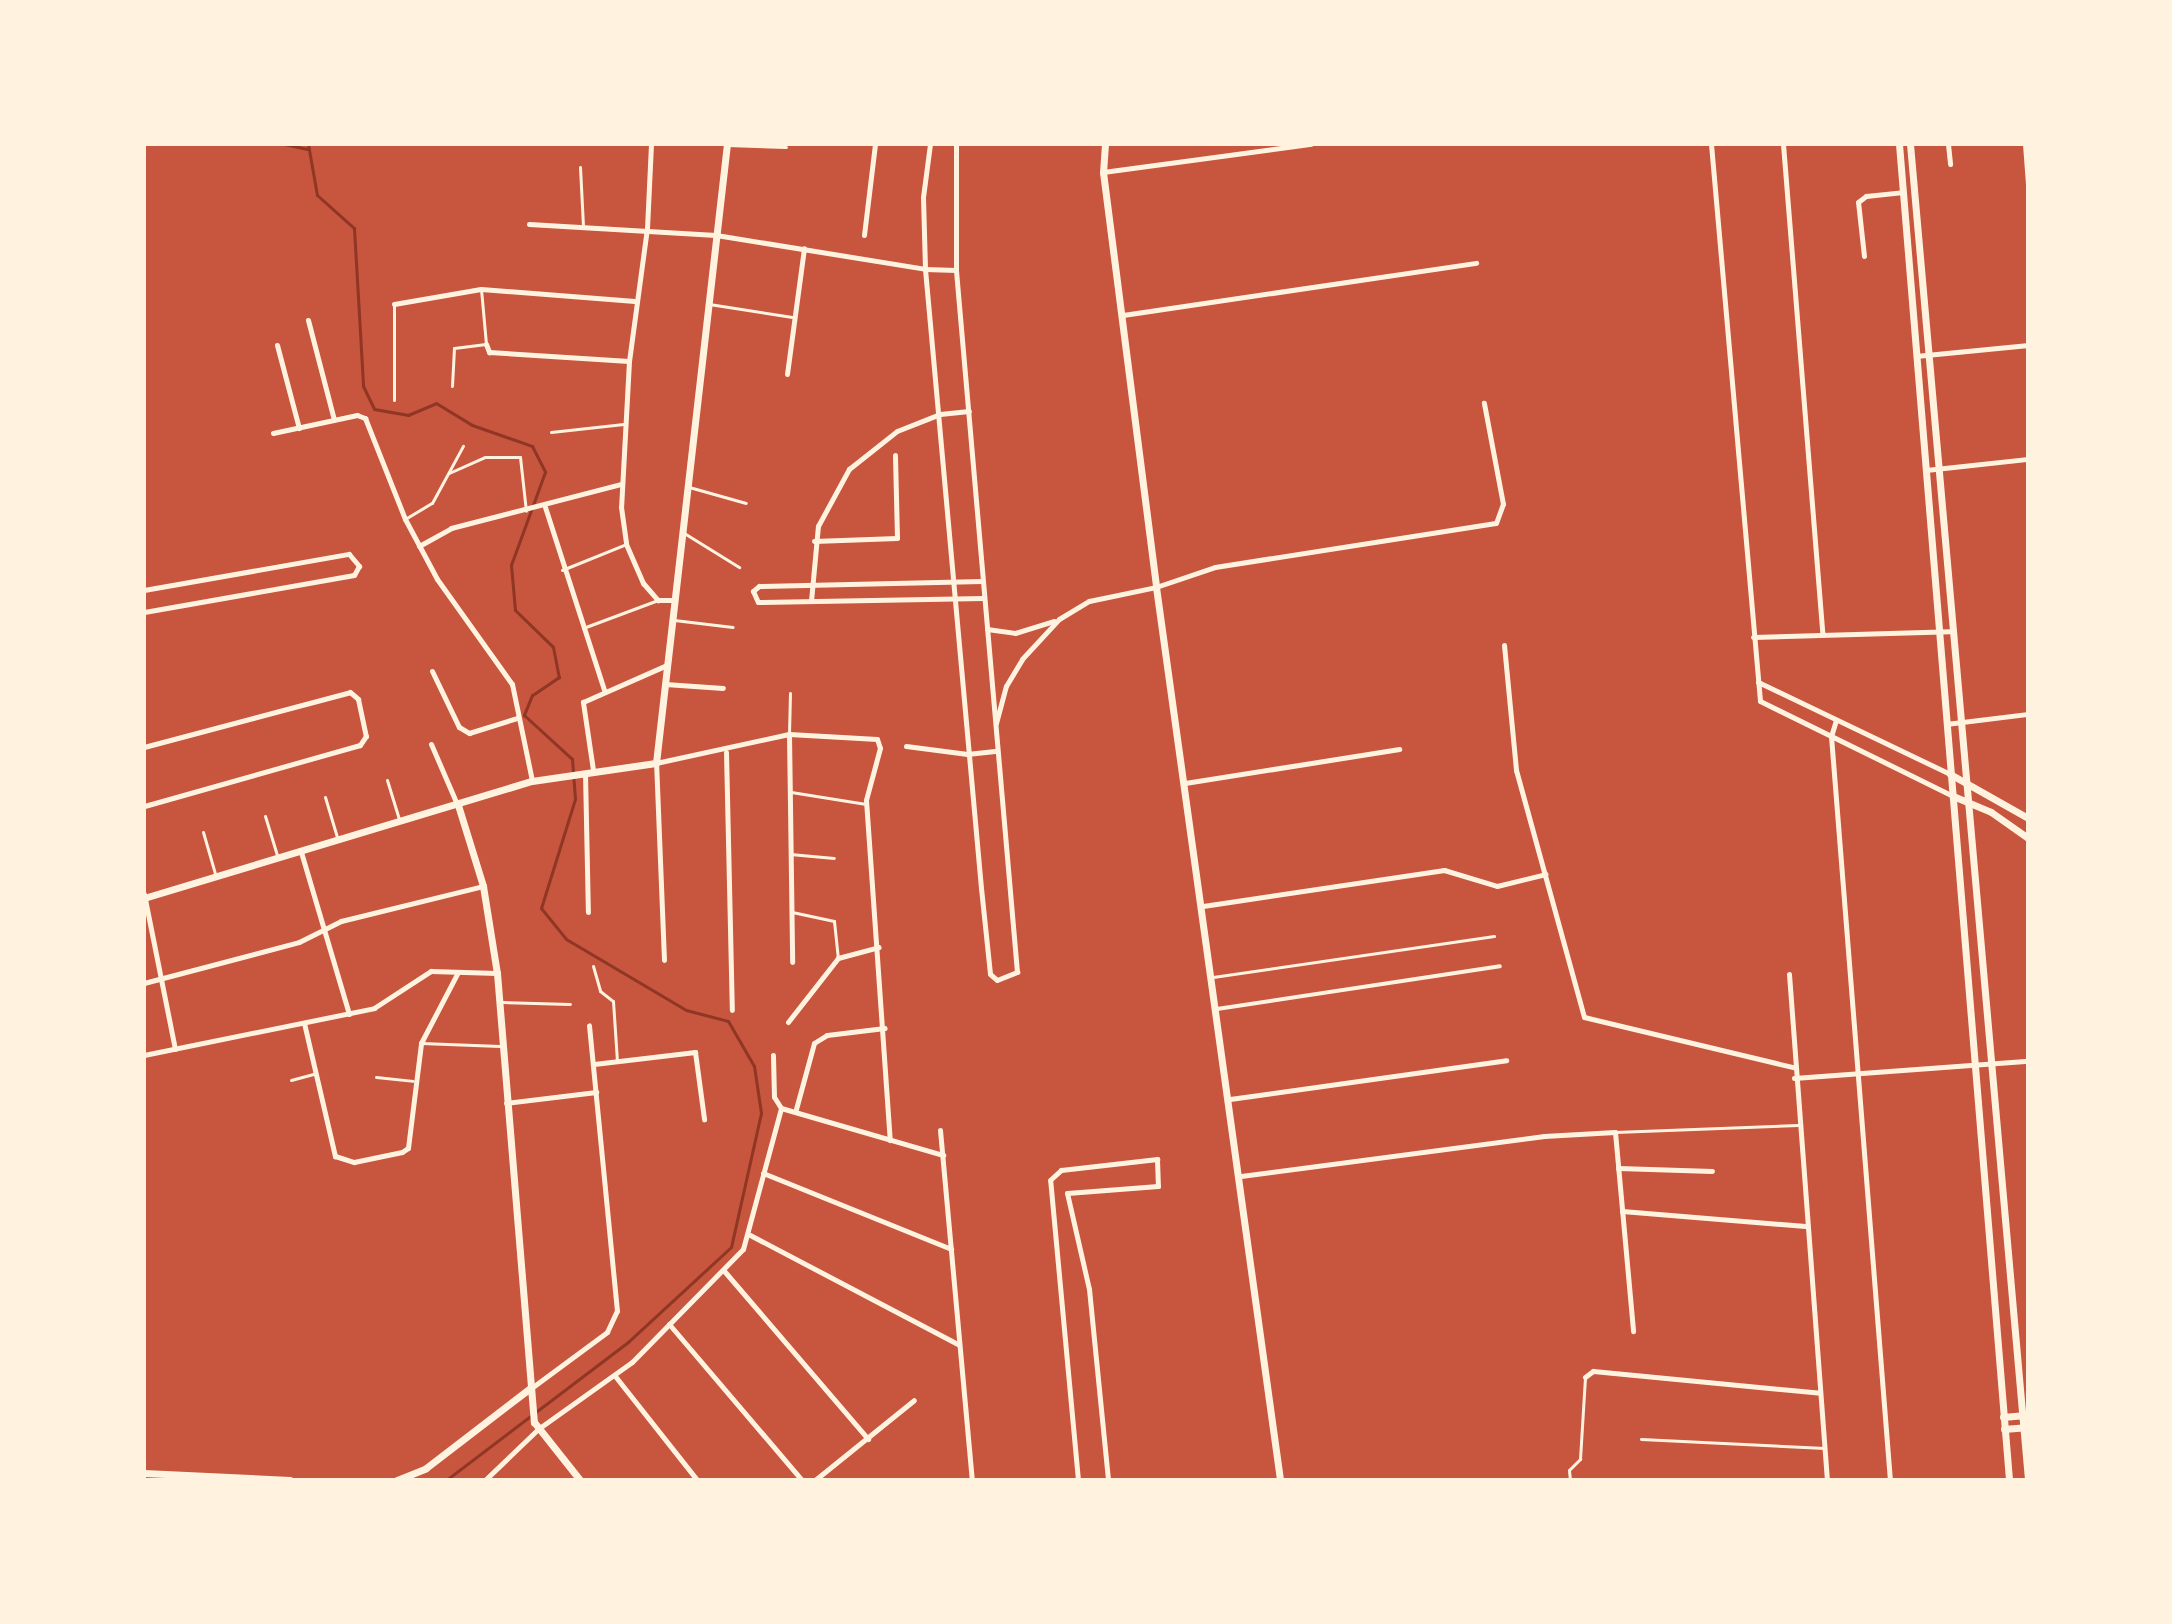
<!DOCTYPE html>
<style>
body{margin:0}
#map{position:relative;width:2172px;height:1624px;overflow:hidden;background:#c8553d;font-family:Cabin,sans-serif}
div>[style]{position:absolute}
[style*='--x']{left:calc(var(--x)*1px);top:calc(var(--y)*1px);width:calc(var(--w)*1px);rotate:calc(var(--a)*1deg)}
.stream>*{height:3px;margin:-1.5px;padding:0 1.5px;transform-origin:1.5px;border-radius:1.5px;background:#8f3625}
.service>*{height:3px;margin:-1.5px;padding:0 1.5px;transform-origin:1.5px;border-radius:1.5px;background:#fff3e0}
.pedestrian>*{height:4px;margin:-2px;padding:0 2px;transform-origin:2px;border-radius:2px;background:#fff3e0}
.minor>*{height:5px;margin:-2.5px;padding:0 2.5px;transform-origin:2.5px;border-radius:2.5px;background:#fff3e0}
.tertiary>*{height:7px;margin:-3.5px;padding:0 3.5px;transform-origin:3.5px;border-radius:3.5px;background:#fff3e0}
.secondary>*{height:7px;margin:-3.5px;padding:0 3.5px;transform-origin:3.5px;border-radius:3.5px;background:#fff3e0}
span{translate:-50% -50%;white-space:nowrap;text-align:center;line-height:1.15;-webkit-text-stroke:8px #fff3e0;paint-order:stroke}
.frame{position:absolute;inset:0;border:146px solid #fff3e0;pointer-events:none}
</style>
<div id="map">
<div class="stream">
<div style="--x:284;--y:144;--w:25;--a:12"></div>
<div style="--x:308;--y:144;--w:52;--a:80"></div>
<div style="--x:317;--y:195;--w:50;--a:41.7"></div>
<div style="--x:354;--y:228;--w:158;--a:86.7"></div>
<div style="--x:363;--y:386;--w:25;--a:64"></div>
<div style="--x:374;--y:409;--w:35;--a:10"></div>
<div style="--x:408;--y:415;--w:30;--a:-23"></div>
<div style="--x:436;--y:403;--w:42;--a:31.4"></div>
<div style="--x:472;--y:425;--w:64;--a:19.3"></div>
<div style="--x:532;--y:446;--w:29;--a:63"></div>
<div style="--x:545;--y:472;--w:99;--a:110.1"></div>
<div style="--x:511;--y:565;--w:45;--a:84.9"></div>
<div style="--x:515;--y:610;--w:53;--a:44.2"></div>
<div style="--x:553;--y:647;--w:31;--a:79"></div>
<div style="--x:559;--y:677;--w:32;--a:146"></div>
<div style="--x:532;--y:695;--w:22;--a:112"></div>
<div style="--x:524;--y:715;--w:65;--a:42.5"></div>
<div style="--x:572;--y:759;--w:40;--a:85.7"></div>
<div style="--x:575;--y:799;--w:114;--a:107.3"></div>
<div style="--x:541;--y:908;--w:40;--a:51"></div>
<div style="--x:566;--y:939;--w:139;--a:30.6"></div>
<div style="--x:686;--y:1010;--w:43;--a:14.7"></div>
<div style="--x:728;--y:1021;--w:52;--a:60"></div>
<div style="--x:754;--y:1066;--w:48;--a:81.5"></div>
<div style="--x:761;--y:1113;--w:137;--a:102.6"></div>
<div style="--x:731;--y:1247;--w:140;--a:137.3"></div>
<div style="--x:628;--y:1342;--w:228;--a:142.8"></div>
</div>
<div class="service">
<div style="--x:727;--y:145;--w:59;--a:1.9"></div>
<div style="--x:580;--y:167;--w:59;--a:87.1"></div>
<div style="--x:709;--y:304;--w:84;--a:8.9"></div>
<div style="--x:452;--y:386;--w:38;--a:-87"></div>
<div style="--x:454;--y:348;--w:32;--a:-7"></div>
<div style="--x:486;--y:344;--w:55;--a:-95.2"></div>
<div style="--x:394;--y:400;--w:96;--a:-90"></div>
<div style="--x:551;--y:432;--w:73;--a:-6.3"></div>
<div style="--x:449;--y:473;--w:39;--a:-24"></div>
<div style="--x:485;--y:457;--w:35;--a:0"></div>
<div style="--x:520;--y:457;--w:54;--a:83.7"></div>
<div style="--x:689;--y:487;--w:59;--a:15.7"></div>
<div style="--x:405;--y:519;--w:31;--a:-31"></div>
<div style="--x:432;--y:503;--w:65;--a:-61.5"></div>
<div style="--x:684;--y:533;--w:65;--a:31.7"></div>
<div style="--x:562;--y:570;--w:69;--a:-22.1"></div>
<div style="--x:674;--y:620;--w:59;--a:6.8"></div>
<div style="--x:583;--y:628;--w:80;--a:-20.5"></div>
<div style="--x:789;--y:734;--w:41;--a:-88.6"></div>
<div style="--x:387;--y:780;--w:41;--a:72.9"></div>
<div style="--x:791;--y:792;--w:76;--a:9.1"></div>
<div style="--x:325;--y:797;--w:42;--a:73.3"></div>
<div style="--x:265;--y:816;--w:41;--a:72.9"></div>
<div style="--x:203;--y:832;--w:47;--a:73.9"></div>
<div style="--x:790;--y:854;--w:44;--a:5.2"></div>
<div style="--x:792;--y:912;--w:43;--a:12.1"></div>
<div style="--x:834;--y:921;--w:36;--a:84"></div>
<div style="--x:593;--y:966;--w:26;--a:74"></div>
<div style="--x:600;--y:991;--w:16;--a:38"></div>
<div style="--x:613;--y:1001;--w:61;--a:86.2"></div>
<div style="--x:1213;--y:977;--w:284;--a:-8.3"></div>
<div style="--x:502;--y:1002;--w:68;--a:1.7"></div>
<div style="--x:421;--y:1043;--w:79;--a:2.2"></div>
<div style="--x:376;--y:1077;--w:37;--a:6"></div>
<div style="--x:291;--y:1080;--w:24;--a:-15"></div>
<div style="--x:1615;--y:1132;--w:183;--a:-2.2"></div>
<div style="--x:1641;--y:1439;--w:184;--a:2.8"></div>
<div style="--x:1570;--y:1480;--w:10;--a:-96"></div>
<div style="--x:1569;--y:1470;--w:16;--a:-45"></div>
<div style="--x:1580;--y:1459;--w:82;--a:-86.5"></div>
</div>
<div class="pedestrian">
<div style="--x:1217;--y:1009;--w:286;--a:-8.6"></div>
</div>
<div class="minor">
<div style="--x:651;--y:144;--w:84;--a:92.7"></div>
<div style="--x:647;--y:228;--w:134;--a:97.7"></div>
<div style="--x:629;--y:361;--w:146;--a:93.1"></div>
<div style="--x:621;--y:507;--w:37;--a:82"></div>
<div style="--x:626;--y:544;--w:43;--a:66.4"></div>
<div style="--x:643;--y:583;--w:23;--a:49"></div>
<div style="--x:658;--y:600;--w:15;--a:0"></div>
<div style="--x:930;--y:144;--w:53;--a:97.5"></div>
<div style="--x:923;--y:197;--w:72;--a:88.4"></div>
<div style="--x:925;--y:269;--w:622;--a:84.83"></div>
<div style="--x:981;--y:888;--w:86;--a:84"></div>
<div style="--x:990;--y:974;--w:9;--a:41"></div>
<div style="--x:997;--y:980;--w:22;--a:-22"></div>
<div style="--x:1017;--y:972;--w:705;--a:-94.97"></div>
<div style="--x:956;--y:270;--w:126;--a:-90"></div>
<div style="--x:1711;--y:144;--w:559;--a:84.97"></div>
<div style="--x:1760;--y:701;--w:215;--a:26.2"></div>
<div style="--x:1783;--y:144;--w:492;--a:85.4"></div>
<div style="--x:1948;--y:144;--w:20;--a:84"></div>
<div style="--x:2025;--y:144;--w:40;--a:85.7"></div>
<div style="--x:1103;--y:172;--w:210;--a:-7.7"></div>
<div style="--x:529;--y:224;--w:187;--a:3.4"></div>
<div style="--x:716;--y:235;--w:212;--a:9.2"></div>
<div style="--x:925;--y:269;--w:31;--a:2"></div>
<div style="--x:864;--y:235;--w:92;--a:-83.1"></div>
<div style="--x:1864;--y:256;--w:54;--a:-96.3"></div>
<div style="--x:1858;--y:202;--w:10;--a:-37"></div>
<div style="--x:1866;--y:196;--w:37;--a:-6"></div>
<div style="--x:394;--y:304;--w:88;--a:-9.8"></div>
<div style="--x:481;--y:289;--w:154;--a:4.5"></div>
<div style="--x:1123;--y:315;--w:357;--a:-8.4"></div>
<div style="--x:308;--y:320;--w:103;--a:75.4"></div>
<div style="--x:486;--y:344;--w:9;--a:69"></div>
<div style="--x:489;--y:352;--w:140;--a:3.7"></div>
<div style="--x:277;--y:345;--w:86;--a:75.2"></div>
<div style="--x:1916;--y:356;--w:113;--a:-5.6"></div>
<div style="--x:787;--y:374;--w:127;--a:-82.3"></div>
<div style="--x:273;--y:433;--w:86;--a:-12.1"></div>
<div style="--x:357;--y:415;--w:9;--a:21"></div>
<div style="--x:365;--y:418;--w:109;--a:68.4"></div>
<div style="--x:405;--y:519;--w:68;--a:61.9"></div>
<div style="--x:437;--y:579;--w:129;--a:54.5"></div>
<div style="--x:512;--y:684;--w:99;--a:78.3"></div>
<div style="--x:1926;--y:470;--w:103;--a:-6.2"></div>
<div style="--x:545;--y:507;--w:192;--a:72.1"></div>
<div style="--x:814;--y:541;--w:83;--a:-2.1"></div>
<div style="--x:897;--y:538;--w:83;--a:-91.4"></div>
<div style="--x:419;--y:546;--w:37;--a:-29"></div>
<div style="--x:451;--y:528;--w:176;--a:-14.5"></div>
<div style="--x:982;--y:581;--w:223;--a:178.7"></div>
<div style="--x:759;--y:586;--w:8;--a:140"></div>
<div style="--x:753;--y:591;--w:12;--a:66"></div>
<div style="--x:758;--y:602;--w:225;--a:-1"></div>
<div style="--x:144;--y:590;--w:208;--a:-10"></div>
<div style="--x:349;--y:554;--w:16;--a:50"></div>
<div style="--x:359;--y:566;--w:10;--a:119"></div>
<div style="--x:354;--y:575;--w:213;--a:170"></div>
<div style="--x:811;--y:601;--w:75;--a:-84.7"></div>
<div style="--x:818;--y:526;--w:65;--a:-61.5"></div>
<div style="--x:849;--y:469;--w:61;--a:-38.4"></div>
<div style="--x:897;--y:431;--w:46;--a:-21.6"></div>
<div style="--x:940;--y:414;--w:29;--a:-6"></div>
<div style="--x:987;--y:629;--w:28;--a:8"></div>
<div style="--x:1015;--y:633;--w:41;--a:-17.1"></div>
<div style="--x:1753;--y:637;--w:197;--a:-1.7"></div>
<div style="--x:1504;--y:645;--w:126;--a:84.5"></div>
<div style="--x:1516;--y:770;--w:256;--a:74.6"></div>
<div style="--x:1584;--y:1017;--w:215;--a:13.5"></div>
<div style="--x:432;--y:671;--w:62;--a:64.3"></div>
<div style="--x:459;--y:727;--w:12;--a:31"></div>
<div style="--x:469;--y:733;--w:50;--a:-17.4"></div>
<div style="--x:1758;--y:682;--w:213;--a:25.6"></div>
<div style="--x:665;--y:684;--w:58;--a:3.9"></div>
<div style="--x:1836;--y:720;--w:17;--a:107"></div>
<div style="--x:1831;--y:736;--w:746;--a:85.47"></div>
<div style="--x:996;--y:723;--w:38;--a:-75"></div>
<div style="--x:1006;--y:686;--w:31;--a:-59"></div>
<div style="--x:1022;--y:659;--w:54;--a:-47.2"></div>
<div style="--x:1059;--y:619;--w:35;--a:-31"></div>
<div style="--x:1089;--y:601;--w:68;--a:-11.8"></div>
<div style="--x:1156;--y:587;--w:62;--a:-18.7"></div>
<div style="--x:1215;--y:567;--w:284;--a:-8.9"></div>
<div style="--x:1496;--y:523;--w:20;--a:-70"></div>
<div style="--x:1503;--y:504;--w:103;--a:-100.7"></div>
<div style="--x:1946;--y:724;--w:83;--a:-7"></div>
<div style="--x:789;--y:734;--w:228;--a:89.2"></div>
<div style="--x:431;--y:744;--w:65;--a:66.6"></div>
<div style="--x:906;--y:746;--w:62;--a:7.5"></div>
<div style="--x:967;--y:754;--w:28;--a:-6"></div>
<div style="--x:144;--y:747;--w:213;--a:-14.9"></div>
<div style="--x:350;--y:692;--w:11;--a:41"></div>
<div style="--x:358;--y:699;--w:38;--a:78"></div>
<div style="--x:366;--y:736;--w:11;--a:124"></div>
<div style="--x:360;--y:745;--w:224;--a:164.2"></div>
<div style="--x:726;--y:752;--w:258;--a:88.7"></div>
<div style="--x:593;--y:770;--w:69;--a:-98.4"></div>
<div style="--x:583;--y:702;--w:92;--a:-23.8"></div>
<div style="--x:585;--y:773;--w:139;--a:88.8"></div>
<div style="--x:1185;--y:783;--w:217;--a:-9"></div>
<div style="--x:301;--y:852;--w:169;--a:73.5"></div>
<div style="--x:144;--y:894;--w:158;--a:78.7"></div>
<div style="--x:1203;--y:906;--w:244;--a:-8.5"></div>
<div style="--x:1444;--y:870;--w:55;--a:16.8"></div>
<div style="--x:1497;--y:886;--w:50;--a:-13.8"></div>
<div style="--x:664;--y:960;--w:197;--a:-92.3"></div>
<div style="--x:656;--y:763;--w:136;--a:-12.3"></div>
<div style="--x:789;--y:734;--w:88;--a:3.3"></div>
<div style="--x:877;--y:739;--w:9;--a:72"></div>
<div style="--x:880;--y:748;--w:54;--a:105.1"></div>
<div style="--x:866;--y:800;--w:341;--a:86"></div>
<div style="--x:1789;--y:974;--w:507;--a:85.71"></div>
<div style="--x:144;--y:983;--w:160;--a:-14.8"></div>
<div style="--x:299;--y:942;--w:47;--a:-26.6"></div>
<div style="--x:341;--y:921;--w:146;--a:-13.8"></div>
<div style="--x:788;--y:1022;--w:81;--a:-52"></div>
<div style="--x:838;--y:958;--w:42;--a:-15"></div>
<div style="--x:304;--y:1023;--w:137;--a:76.9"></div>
<div style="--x:335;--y:1156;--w:20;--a:18"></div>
<div style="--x:354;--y:1162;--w:49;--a:-11.8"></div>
<div style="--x:402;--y:1152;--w:7;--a:-34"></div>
<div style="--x:408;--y:1148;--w:106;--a:-82.9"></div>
<div style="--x:421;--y:1043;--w:80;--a:-62.5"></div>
<div style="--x:144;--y:1055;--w:235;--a:-11.5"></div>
<div style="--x:374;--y:1008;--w:68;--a:-33"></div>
<div style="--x:431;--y:971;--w:66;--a:1.7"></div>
<div style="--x:594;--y:1064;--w:102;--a:-6.8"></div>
<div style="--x:695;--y:1052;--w:68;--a:82.3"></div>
<div style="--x:1794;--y:1078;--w:235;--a:-4.2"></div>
<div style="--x:1230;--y:1099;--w:279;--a:-8"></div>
<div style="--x:506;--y:1103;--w:91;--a:-7"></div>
<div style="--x:781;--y:1108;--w:169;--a:16.2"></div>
<div style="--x:796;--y:1109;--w:68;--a:-74.7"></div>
<div style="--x:814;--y:1043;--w:15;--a:-32"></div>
<div style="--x:827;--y:1035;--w:58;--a:-6.9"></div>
<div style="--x:940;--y:1130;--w:351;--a:84.8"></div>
<div style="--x:1618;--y:1168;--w:94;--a:1.8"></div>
<div style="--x:763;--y:1173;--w:203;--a:22"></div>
<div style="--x:1241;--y:1176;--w:306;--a:-7.5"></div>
<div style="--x:1544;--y:1136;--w:71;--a:-3.2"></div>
<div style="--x:1615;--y:1132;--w:200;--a:84.8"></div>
<div style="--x:1622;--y:1211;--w:184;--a:4.7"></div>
<div style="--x:750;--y:1235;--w:235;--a:27.7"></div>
<div style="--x:725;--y:1272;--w:220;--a:49.4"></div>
<div style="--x:669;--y:1324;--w:205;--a:49.6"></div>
<div style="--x:615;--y:1376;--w:132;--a:51.7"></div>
<div style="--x:1585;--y:1377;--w:10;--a:-37"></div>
<div style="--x:1593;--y:1371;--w:228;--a:5.5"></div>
<div style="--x:530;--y:1389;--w:96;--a:-36.5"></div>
<div style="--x:607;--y:1332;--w:23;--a:-65"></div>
<div style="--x:617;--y:1311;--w:287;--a:-95.6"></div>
<div style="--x:485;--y:1480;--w:74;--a:-43.9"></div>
<div style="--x:538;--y:1429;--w:115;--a:-35.5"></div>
<div style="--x:632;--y:1362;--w:158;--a:-45.5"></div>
<div style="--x:743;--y:1249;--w:146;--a:-74.9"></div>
<div style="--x:781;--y:1108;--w:13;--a:-122"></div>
<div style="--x:774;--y:1097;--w:42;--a:-91.4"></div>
<div style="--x:815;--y:1480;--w:127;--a:-38.9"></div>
<div style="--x:1078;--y:1480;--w:301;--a:-95.3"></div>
<div style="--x:1050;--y:1180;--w:15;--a:-42"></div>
<div style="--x:1061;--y:1170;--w:97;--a:-6.5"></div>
<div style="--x:1157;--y:1159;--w:27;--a:88"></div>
<div style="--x:1158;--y:1186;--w:91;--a:175.6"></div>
<div style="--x:1067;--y:1193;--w:98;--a:77.1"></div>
<div style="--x:1089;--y:1289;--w:192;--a:84.3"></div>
</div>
<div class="tertiary">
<div style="--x:1950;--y:774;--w:90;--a:29.4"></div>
<div style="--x:1953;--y:796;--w:41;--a:22.8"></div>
<div style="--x:1991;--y:812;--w:45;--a:35.1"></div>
<div style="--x:458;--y:805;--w:85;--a:72.8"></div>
<div style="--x:483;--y:886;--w:88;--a:80.9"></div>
<div style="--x:497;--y:973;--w:451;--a:85.3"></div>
<div style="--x:534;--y:1422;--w:74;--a:51.6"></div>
<div style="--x:144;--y:898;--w:405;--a:-16.8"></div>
<div style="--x:532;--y:781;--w:125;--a:-8.3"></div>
<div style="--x:656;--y:763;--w:623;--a:-83.46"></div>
<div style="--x:2003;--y:1417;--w:25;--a:-5"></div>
<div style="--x:2004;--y:1429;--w:24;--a:-5"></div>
<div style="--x:144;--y:1473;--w:146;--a:2.7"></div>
<div style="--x:397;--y:1480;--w:31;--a:-22"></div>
<div style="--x:426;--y:1468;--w:130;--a:-37.5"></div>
</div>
<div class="secondary">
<div style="--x:1105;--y:144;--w:28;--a:94"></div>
<div style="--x:1103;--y:172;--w:418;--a:82.7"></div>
<div style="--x:1156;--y:587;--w:902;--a:82.09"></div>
<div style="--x:1899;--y:144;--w:1341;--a:85.29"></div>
<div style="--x:1910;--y:144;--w:1341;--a:84.95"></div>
</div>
<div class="frame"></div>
</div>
